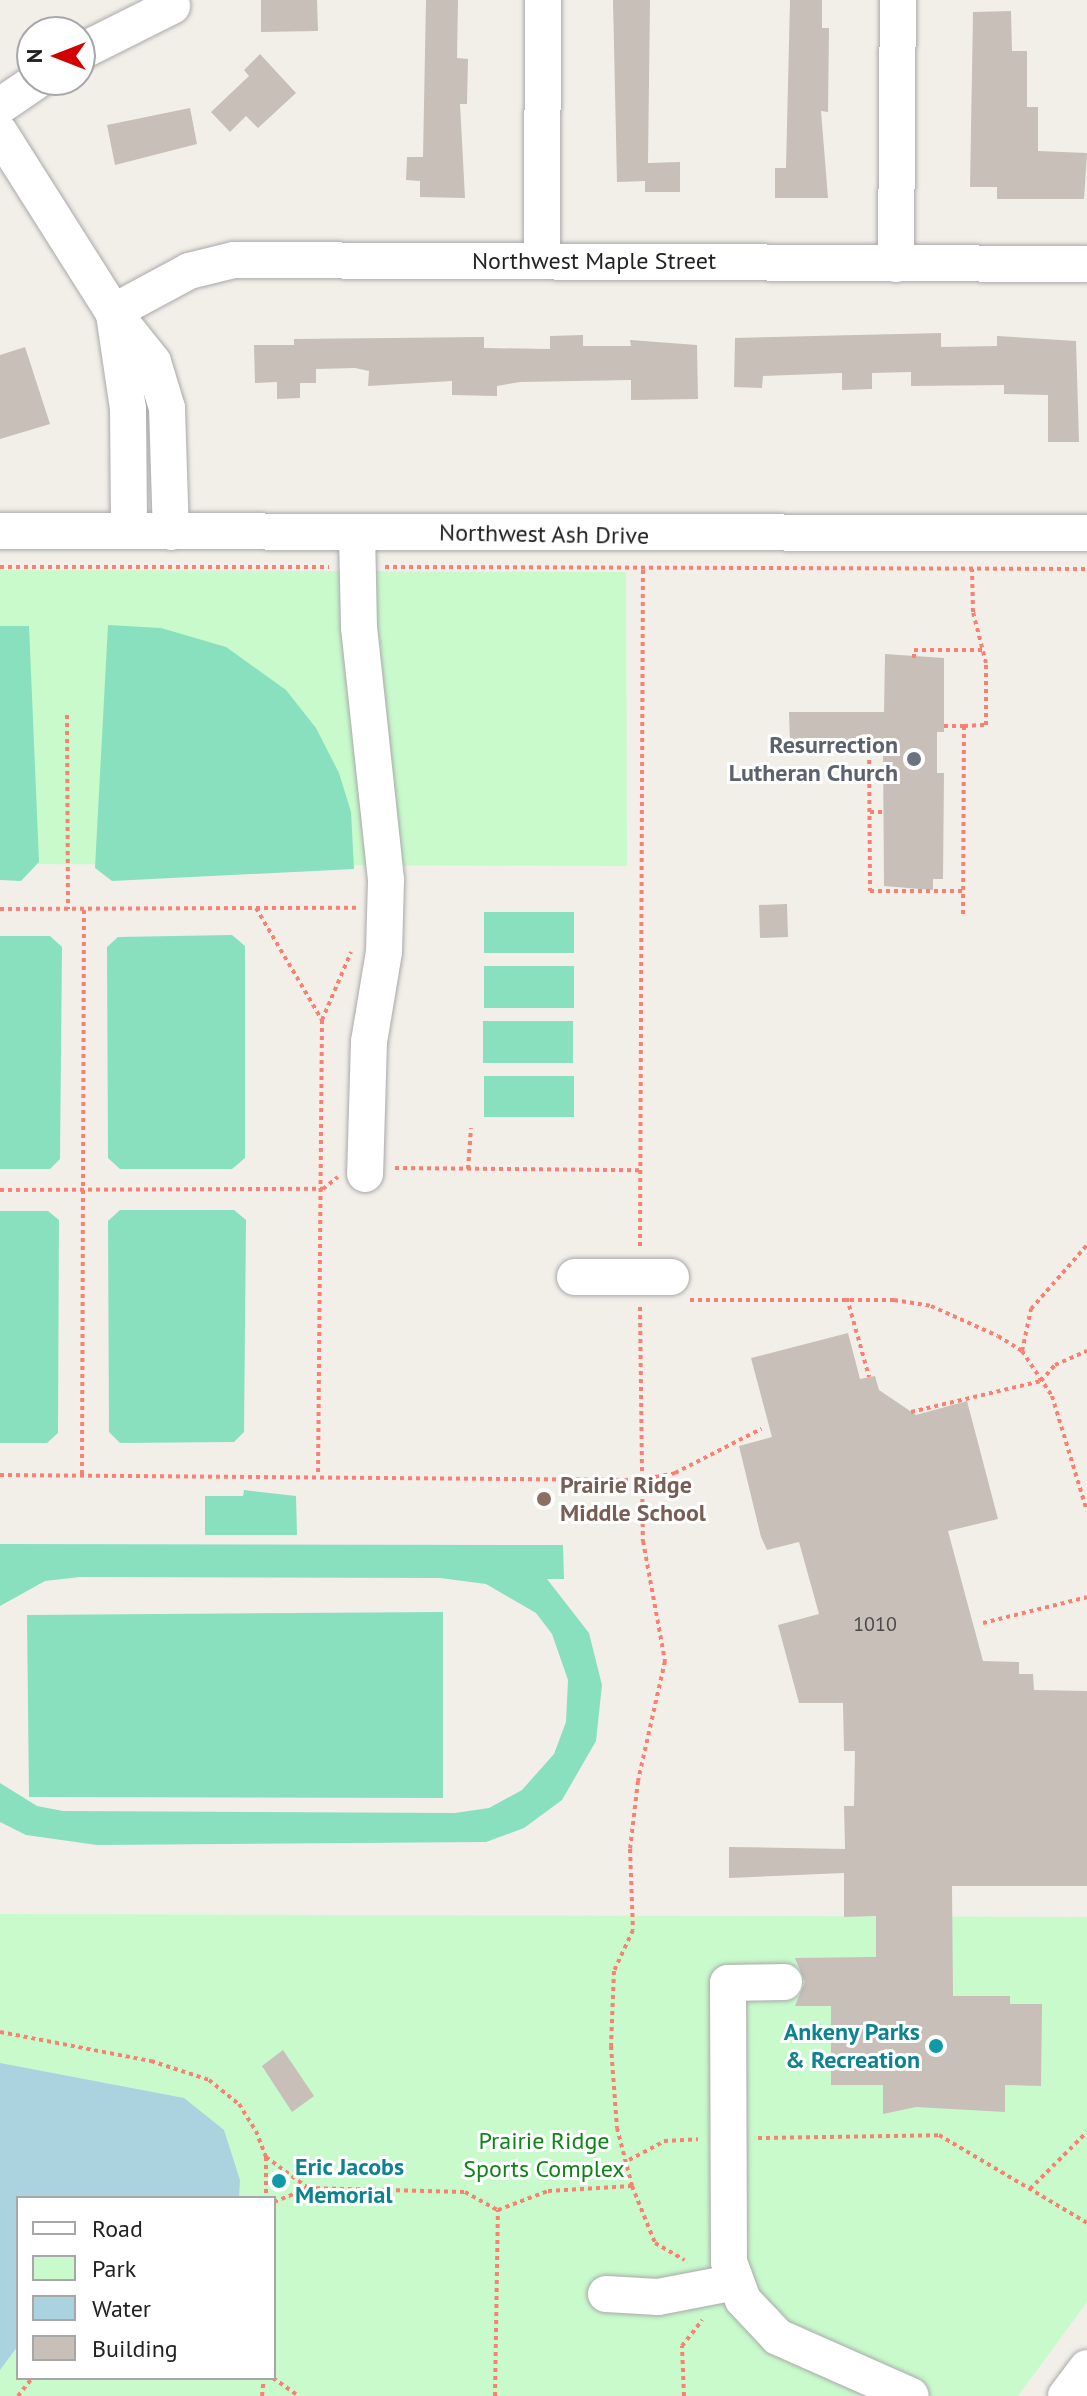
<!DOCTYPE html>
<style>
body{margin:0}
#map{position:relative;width:1087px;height:2396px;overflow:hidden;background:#f2efe9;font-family:"PT Sans",sans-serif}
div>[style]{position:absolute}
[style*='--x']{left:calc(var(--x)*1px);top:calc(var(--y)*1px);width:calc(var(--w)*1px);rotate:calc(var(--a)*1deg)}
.park>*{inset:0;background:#c8facc}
.pitch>*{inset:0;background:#88e0be}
.water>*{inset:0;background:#aad3df}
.building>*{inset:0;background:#c7bfb8}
.path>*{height:4px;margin-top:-2px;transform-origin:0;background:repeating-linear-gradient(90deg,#fa8072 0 4px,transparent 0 8px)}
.roads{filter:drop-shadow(0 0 2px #a9a9a9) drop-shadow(0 0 2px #a9a9a9)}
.minor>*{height:36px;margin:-18px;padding:0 18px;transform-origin:18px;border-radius:18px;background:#fff}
.dots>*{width:22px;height:22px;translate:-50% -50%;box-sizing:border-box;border:4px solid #fff;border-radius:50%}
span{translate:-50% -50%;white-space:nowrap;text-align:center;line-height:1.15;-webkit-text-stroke:6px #fff;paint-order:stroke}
.number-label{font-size:20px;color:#4b4948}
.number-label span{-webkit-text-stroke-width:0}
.street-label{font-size:24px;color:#222}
.worship-label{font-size:24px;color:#5b616d;font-weight:700}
.right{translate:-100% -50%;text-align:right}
.education-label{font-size:24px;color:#785e54;font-weight:700}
.left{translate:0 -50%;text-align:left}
.culture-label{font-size:24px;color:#0d838f;font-weight:700}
.park-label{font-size:24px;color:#0c8416}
.legend{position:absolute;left:16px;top:2196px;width:260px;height:184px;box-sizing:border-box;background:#fff;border:2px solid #a7a7a7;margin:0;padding:10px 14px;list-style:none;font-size:24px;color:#222}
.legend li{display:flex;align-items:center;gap:16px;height:40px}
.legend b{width:40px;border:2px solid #a7a7a7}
.north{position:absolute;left:16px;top:16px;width:80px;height:80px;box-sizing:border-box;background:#fff;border:2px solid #a7a7a7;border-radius:50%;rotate:270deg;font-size:22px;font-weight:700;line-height:32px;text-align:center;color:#222}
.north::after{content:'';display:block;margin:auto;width:28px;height:36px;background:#d40000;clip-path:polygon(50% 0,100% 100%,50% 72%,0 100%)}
</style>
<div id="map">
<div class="park">
<div style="clip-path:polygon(0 570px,626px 572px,627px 866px,0 864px)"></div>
<div style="clip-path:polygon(evenodd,0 1914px,1087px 1917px,1087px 2302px,1018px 2396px,0 2396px,0 1914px,18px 2198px,274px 2198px,274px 2378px,18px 2378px,18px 2198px)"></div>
</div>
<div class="pitch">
<div style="clip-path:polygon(108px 625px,161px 628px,226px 647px,286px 690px,316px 728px,339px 773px,351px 812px,354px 869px,112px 881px,95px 868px)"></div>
<div style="clip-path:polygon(0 626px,29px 626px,39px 862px,21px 881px,0 880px)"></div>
<div style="clip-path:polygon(484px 912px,574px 912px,574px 953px,484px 953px)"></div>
<div style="clip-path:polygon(232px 935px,245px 946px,245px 1158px,232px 1169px,120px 1169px,108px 1158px,107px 947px,118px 937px)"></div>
<div style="clip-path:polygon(0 936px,50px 936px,62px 947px,60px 1159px,50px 1169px,0 1169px)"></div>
<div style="clip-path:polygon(484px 966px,574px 966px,574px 1008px,484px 1008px)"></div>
<div style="clip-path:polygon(483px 1021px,573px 1021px,573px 1063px,483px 1063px)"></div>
<div style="clip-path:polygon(484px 1076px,574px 1076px,574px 1117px,484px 1117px)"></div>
<div style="clip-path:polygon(120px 1210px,234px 1210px,246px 1220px,244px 1432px,234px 1442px,120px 1443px,109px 1432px,108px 1221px)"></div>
<div style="clip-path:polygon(0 1211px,48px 1211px,59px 1220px,58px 1433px,47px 1443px,0 1443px)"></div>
<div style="clip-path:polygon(244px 1490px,296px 1496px,297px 1535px,205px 1535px,205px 1496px,243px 1496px)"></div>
<div style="clip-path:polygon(0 1544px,563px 1545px,564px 1579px,547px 1579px,589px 1633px,602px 1685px,596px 1741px,562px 1800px,524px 1828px,486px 1842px,97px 1845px,26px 1835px,0 1822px,0 1783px,37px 1806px,63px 1811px,455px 1813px,489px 1808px,522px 1790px,554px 1754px,566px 1722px,568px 1680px,552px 1634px,536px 1613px,486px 1584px,440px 1578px,80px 1577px,45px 1581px,0 1606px)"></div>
<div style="clip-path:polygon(443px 1612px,443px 1798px,29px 1797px,27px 1615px)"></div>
</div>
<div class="water">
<div style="clip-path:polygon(0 2063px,184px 2098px,224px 2130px,240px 2180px,239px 2198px,18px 2198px,18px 2346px,0 2370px)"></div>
</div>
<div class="building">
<div style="clip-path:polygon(261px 0,317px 0,318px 31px,261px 32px)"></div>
<div style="clip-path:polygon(426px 0,458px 0,457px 58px,468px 59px,467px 104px,460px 104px,465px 198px,420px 197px,420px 181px,406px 180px,407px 157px,423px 157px)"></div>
<div style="clip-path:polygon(613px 0,650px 0,648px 163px,680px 162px,680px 192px,645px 192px,645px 181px,617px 182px)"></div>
<div style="clip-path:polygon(790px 0,822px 0,822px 28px,829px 28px,828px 112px,821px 111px,828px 198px,775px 198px,775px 168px,786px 168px)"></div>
<div style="clip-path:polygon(1011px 11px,1012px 51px,1027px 51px,1027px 107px,1038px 107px,1038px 151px,1087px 153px,1084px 199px,997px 199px,997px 187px,970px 187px,973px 12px)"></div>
<div style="clip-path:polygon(260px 54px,296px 93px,258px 128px,246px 116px,230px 132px,211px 112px,249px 76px,244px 70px)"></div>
<div style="clip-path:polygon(190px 108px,197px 144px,115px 165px,107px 125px)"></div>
<div style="clip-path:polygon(941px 333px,941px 347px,997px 346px,997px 336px,1076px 341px,1079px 442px,1048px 442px,1048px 395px,1004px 394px,1004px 385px,911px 386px,911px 372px,872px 373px,872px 389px,842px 390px,842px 373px,763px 376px,762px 388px,734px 387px,735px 338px)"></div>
<div style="clip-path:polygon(583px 335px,583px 346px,631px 346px,630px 340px,697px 345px,698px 399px,631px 400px,631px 380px,520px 382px,497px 386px,497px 396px,452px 395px,452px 381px,368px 386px,369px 371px,355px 368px,316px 369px,316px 383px,300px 383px,300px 398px,277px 399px,277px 382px,255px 383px,254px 345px,294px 345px,294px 339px,484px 337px,484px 348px,550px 349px,550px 336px)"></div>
<div style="clip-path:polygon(25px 347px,50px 424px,0 439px,0 355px)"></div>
<div style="clip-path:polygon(885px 654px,944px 658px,944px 732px,937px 732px,937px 773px,944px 773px,943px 879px,933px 879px,933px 890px,884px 886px,883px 744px,790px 743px,789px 712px,884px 712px)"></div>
<div style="clip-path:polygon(787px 904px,788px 937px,760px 938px,759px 905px)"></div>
<div style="clip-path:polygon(848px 1333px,860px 1379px,875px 1376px,879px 1390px,916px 1415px,967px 1401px,998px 1519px,948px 1531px,983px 1661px,1019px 1662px,1019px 1674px,1033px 1674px,1034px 1690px,1087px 1691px,1087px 1886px,952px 1886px,953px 1996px,1010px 1996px,1010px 2004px,1042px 2004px,1041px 2086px,1005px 2085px,1005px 2112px,916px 2107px,883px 2114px,883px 2085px,831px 2085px,831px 2006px,795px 2006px,805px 1982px,795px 1958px,876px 1957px,876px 1916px,844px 1917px,844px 1873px,729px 1878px,729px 1847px,845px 1849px,844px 1806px,854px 1806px,855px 1751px,844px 1751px,843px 1703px,799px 1703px,778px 1625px,819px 1614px,799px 1542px,767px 1550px,761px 1537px,739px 1446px,772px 1437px,751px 1358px)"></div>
<div style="clip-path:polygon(283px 2050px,314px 2096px,292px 2112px,262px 2066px)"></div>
</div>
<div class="path">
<div style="--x:0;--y:567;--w:329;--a:0"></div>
<div style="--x:385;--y:567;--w:702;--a:0.16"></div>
<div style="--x:914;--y:658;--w:8;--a:-90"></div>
<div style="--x:914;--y:650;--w:69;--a:0"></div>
<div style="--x:67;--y:715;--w:194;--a:89.7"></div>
<div style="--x:944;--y:726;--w:20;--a:0"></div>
<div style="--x:869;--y:744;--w:147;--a:89.6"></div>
<div style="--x:870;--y:891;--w:93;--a:0"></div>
<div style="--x:870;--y:773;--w:21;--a:0"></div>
<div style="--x:870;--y:812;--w:13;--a:0"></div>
<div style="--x:256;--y:908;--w:130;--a:59.5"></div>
<div style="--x:322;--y:1020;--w:454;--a:90.5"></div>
<div style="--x:0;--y:909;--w:358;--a:-0.2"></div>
<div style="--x:963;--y:914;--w:188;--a:-89.7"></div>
<div style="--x:964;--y:726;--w:22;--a:-3"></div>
<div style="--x:986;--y:725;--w:62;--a:-90"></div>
<div style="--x:986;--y:663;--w:53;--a:-104.3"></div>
<div style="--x:973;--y:612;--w:43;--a:-91.3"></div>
<div style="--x:322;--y:1020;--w:74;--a:-66.9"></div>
<div style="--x:395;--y:1168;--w:244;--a:0.5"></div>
<div style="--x:468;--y:1169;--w:41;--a:-85.8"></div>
<div style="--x:0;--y:1190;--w:323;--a:-0.2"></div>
<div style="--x:323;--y:1189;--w:19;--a:-39"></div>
<div style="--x:640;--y:1246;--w:678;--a:-89.75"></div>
<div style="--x:847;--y:1298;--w:82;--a:74.4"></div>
<div style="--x:690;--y:1300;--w:204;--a:0"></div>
<div style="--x:894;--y:1300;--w:37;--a:9"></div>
<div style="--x:931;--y:1306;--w:73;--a:24.1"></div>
<div style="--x:998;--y:1336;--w:28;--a:32"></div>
<div style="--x:1022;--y:1351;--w:54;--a:56.3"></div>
<div style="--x:1052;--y:1396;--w:120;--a:73.1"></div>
<div style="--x:640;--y:1307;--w:234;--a:89.3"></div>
<div style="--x:643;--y:1541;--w:122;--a:79.6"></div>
<div style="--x:665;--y:1661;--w:123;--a:102.7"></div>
<div style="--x:638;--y:1781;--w:68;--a:96.7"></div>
<div style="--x:630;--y:1849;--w:81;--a:87.9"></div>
<div style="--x:633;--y:1930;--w:45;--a:114.9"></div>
<div style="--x:614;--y:1971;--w:75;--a:92.3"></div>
<div style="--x:611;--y:2046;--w:82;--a:85.8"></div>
<div style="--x:617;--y:2128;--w:60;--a:75.5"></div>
<div style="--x:632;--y:2186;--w:61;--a:68"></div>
<div style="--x:655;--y:2243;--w:34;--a:30"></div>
<div style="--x:1022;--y:1351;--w:43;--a:-77.9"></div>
<div style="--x:1031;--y:1309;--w:85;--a:-48.8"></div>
<div style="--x:911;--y:1412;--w:134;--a:-13.4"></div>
<div style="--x:1041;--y:1381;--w:21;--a:-49"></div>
<div style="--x:1055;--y:1365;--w:35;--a:-24"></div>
<div style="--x:82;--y:1474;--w:565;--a:-89.8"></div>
<div style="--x:0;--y:1475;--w:640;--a:0.45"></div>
<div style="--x:640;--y:1480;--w:36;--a:-11"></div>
<div style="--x:675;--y:1473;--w:97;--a:-27.1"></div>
<div style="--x:983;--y:1623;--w:107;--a:-14"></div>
<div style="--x:0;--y:2032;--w:154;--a:10.9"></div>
<div style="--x:151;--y:2061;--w:61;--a:18.1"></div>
<div style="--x:209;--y:2080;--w:38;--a:39"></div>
<div style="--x:239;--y:2104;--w:32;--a:58"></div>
<div style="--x:256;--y:2131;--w:28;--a:69"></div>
<div style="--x:266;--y:2157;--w:41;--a:90"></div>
<div style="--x:758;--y:2138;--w:181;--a:-0.9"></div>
<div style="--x:939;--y:2135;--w:172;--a:30.7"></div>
<div style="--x:266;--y:2157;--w:52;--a:36.4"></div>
<div style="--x:308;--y:2188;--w:157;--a:1.5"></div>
<div style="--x:465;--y:2192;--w:38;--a:29"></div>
<div style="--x:498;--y:2210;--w:53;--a:-20.8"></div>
<div style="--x:548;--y:2191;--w:84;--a:-3.4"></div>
<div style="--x:629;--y:2160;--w:40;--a:-28"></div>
<div style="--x:664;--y:2141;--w:34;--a:-3"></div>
<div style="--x:1030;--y:2189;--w:81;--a:-45"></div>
<div style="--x:274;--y:2202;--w:37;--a:-22"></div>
<div style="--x:273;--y:2378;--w:32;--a:35"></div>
<div style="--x:18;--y:2396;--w:23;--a:-52"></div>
<div style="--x:262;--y:2396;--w:18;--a:-84"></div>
<div style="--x:495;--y:2396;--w:186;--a:-89.1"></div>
<div style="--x:684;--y:2396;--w:50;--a:-92.3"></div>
<div style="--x:682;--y:2346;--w:33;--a:-52"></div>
</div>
<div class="roads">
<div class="minor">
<div style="--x:80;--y:52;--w:103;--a:-26.6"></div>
<div style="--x:0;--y:106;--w:46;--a:-34.4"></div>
<div style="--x:0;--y:133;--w:212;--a:57.7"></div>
<div style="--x:113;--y:312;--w:64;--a:51.3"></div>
<div style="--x:153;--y:362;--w:48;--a:73.1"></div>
<div style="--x:167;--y:408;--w:124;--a:88.2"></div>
<div style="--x:542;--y:261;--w:261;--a:-89.8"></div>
<div style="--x:896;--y:264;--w:264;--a:-89.6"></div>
<div style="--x:113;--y:312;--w:86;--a:-28.3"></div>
<div style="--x:189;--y:271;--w:46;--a:-13.7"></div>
<div style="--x:234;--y:260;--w:853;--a:0.27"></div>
<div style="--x:114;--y:314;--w:96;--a:81.6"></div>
<div style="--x:128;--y:409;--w:122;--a:89.5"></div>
<div style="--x:0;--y:531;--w:1087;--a:0.11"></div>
<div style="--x:357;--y:532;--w:95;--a:88.8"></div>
<div style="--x:359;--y:627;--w:254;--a:83.9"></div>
<div style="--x:386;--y:880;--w:72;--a:91.6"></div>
<div style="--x:384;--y:952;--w:91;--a:99.5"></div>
<div style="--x:369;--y:1042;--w:132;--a:91.7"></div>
<div style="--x:575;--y:1277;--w:96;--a:0"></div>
<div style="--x:784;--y:1982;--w:56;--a:179"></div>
<div style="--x:728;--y:1983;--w:279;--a:89.8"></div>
<div style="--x:729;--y:2262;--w:40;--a:69.8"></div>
<div style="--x:743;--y:2300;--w:51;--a:46.6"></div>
<div style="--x:778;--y:2337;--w:145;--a:23.9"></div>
<div style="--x:606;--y:2294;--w:52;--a:3.3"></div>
<div style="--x:658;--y:2297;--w:79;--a:-10.9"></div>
<div style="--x:1066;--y:2396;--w:35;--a:-53"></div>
</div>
</div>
<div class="dots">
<div style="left:914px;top:759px;background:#6b7280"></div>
<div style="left:544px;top:1499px;background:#8d6e63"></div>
<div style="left:936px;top:2046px;background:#0f9aa8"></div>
<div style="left:279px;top:2181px;background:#0f9aa8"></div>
</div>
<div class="number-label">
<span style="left:875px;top:1624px">1010</span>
</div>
<div class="street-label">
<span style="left:594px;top:261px">Northwest Maple Street</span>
<span style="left:544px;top:534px;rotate:1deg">Northwest Ash Drive</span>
</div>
<div class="worship-label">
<span class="right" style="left:898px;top:759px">Resurrection<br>Lutheran Church</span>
</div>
<div class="education-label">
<span class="left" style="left:560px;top:1499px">Prairie Ridge<br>Middle School</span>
</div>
<div class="culture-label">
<span class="right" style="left:920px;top:2046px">Ankeny Parks<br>&amp; Recreation</span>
<span class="left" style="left:295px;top:2181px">Eric Jacobs<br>Memorial</span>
</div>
<div class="park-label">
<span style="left:544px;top:2155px">Prairie Ridge<br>Sports Complex</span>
</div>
<ul class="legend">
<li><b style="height:10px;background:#fff"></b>Road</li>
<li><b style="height:22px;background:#c8facc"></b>Park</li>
<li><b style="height:22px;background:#aad3df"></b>Water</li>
<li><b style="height:22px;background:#c7bfb8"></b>Building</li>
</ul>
<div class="north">N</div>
</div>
